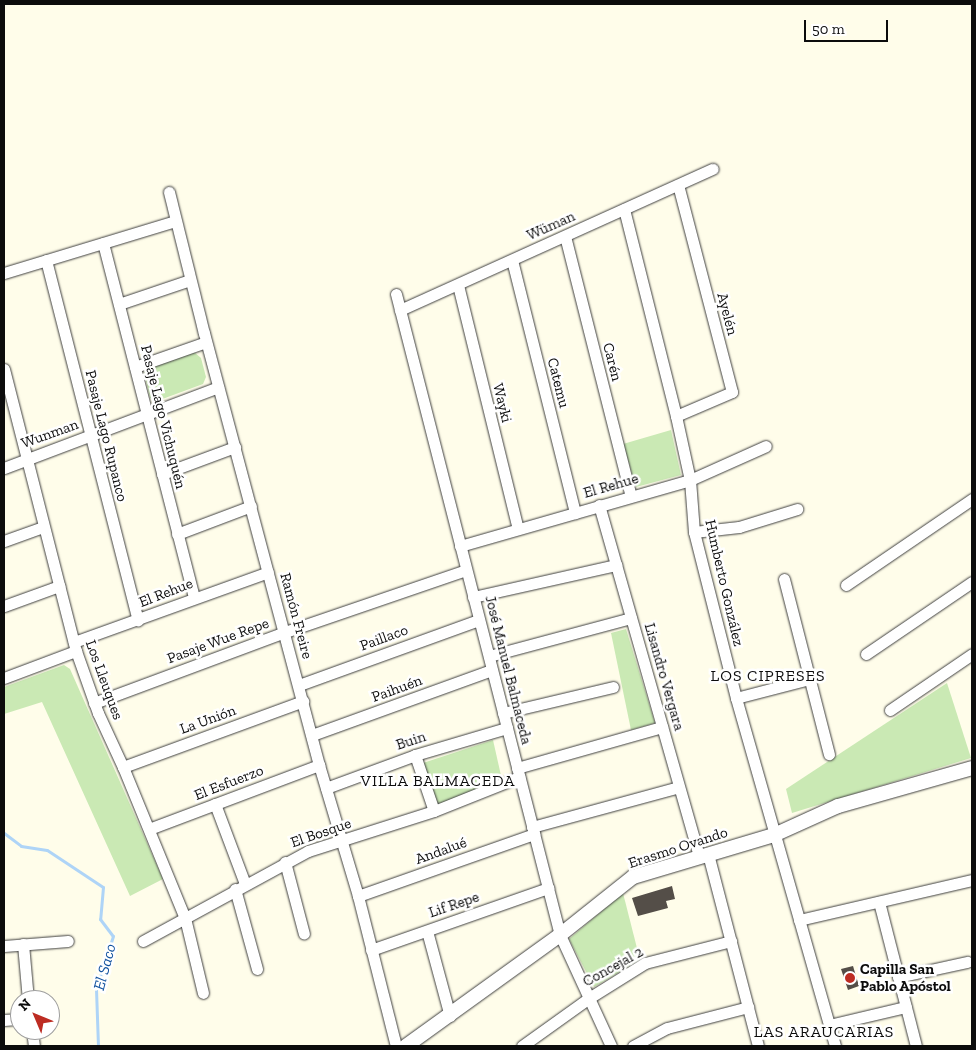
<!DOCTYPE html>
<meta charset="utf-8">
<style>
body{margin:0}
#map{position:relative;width:976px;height:1050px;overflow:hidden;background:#fffdea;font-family:"Zilla Slab",serif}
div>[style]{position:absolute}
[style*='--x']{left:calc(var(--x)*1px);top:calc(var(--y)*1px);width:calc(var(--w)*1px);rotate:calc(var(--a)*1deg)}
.green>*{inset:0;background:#cae9b4}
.stream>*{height:3px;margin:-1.5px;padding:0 1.5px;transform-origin:1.5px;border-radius:1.5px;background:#aed4f7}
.building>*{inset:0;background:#544e48}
.roads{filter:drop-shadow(0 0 1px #3f3f3f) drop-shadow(0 0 1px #3f3f3f)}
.minor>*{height:11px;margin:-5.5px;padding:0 5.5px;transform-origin:5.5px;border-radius:5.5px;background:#fff}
.tertiary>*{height:14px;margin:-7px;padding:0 7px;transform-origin:7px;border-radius:7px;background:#fff}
.dots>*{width:14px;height:14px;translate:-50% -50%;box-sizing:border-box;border:2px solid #fff;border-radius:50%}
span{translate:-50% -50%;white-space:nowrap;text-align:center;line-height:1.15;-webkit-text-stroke:5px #fff;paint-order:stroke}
.street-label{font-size:15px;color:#0c0c0c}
.poi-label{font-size:15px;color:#0c0c0c;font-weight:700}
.left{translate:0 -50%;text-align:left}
.neighbourhood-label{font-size:16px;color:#0c0c0c;letter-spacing:1px}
.water-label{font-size:16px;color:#13539f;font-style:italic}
.frame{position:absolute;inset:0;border:5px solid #0c0c0c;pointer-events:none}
.north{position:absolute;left:10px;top:990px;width:50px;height:50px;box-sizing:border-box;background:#fff;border:1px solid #9e9e9e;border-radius:50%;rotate:315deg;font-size:14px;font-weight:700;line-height:20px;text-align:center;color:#0c0c0c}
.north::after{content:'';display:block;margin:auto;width:18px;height:22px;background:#bd2c22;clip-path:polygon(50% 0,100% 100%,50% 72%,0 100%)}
.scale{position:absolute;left:804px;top:20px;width:84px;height:22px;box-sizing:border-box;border:2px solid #0c0c0c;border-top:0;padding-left:6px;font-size:15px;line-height:18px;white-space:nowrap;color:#0c0c0c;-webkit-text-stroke:4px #fff;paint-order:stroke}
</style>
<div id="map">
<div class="green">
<div style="clip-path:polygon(194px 352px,201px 358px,206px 377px,203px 384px,157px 401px,150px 398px,144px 372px,148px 367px)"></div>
<div style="clip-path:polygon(671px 430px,681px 475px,636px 487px,623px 444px)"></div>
<div style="clip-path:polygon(626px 629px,655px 723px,631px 730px,611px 633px)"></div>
<div style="clip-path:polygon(64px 665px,70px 669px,163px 879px,130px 896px,42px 702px,4px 714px,4px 687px)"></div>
<div style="clip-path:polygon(947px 683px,971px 758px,792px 813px,786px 789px)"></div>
<div style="clip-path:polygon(493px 740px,502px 780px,437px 805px,423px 763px)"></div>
<div style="clip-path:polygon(623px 893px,640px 960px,594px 987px,569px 939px)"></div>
</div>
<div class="stream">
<div style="--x:4;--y:833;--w:21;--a:37"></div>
<div style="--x:21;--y:846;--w:26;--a:9"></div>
<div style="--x:47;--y:850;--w:67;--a:33.5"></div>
<div style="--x:103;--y:887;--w:32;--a:95"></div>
<div style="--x:100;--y:919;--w:21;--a:53"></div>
<div style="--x:113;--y:936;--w:56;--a:107.8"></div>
<div style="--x:96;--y:989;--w:57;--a:88"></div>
</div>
<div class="building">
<div style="clip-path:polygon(672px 886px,675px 899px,666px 901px,668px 908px,638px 916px,632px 898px)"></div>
<div style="clip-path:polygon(853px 966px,859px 986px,848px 990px,841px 969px)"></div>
</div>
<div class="roads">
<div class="minor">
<div style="--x:169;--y:192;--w:145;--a:76.1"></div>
<div style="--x:204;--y:333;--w:447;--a:75.1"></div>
<div style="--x:319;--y:765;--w:137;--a:73.4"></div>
<div style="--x:358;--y:896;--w:155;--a:75.8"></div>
<div style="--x:624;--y:209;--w:213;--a:75.9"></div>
<div style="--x:676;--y:416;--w:66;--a:77.7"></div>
<div style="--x:690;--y:480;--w:52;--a:85.6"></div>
<div style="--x:694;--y:532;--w:171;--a:75.8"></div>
<div style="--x:736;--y:698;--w:362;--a:74.1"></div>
<div style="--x:565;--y:236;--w:268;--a:75.8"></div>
<div style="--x:103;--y:243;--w:366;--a:75.6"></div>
<div style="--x:46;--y:260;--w:372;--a:75.7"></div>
<div style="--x:512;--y:260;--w:261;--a:76"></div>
<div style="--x:4;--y:273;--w:179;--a:-16.9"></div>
<div style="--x:458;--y:285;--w:251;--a:76.2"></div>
<div style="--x:396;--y:294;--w:662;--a:75.65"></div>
<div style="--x:560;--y:935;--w:122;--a:65.3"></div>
<div style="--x:119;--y:304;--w:75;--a:-18.7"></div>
<div style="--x:400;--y:310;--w:343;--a:-24.3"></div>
<div style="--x:135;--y:367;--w:75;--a:-19.4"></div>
<div style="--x:4;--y:369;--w:291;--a:75.7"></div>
<div style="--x:76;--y:651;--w:66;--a:70.5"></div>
<div style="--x:98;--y:713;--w:60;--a:65.2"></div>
<div style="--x:123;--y:767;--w:163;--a:67.7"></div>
<div style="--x:185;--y:918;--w:77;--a:76.5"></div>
<div style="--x:676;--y:416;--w:61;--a:-23.2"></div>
<div style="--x:732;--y:392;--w:214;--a:-104.6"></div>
<div style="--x:4;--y:468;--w:229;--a:-20.7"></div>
<div style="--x:162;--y:474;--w:78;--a:-20.3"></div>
<div style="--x:599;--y:505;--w:366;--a:74.1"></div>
<div style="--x:694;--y:532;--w:45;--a:-6.3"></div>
<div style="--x:739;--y:527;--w:61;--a:-17.2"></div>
<div style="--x:177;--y:534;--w:79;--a:-20.7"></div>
<div style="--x:4;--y:541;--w:41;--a:-19.7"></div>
<div style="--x:460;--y:546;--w:239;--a:-16"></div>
<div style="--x:690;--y:480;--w:83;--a:-24.1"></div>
<div style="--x:784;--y:579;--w:181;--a:75.6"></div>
<div style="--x:846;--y:585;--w:153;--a:-34.3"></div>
<div style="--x:473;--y:597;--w:147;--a:-12.6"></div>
<div style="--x:4;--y:606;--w:59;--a:-20"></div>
<div style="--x:74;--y:642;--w:206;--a:-19.8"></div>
<div style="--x:866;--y:654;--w:128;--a:-34.2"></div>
<div style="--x:489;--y:656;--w:147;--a:-15"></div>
<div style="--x:4;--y:678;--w:77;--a:-20.6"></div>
<div style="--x:299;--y:685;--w:191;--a:-19.9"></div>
<div style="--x:736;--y:698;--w:75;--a:-14.6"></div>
<div style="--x:94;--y:703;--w:204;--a:-20.4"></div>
<div style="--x:285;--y:632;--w:191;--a:-18.9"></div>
<div style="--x:890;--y:710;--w:99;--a:-34.3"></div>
<div style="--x:503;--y:713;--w:113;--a:-13.3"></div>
<div style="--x:312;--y:735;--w:191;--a:-19.9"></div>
<div style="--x:415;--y:755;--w:59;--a:71.3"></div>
<div style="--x:123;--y:767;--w:192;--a:-20.1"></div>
<div style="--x:517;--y:768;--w:151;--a:-15.8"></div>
<div style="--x:326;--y:788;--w:95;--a:-20.3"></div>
<div style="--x:415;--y:755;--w:96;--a:-16.4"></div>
<div style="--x:215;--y:804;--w:85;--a:69.4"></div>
<div style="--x:532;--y:827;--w:152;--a:-15.2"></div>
<div style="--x:149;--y:829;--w:182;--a:-20.6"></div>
<div style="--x:708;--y:854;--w:198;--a:75.4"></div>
<div style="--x:285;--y:862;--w:74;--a:75.2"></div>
<div style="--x:235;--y:889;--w:83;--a:74.6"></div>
<div style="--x:358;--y:896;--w:187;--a:-19.4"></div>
<div style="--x:879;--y:902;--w:149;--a:75.6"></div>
<div style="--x:799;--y:920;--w:178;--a:-13"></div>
<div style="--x:427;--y:931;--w:88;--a:74.9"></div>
<div style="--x:143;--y:941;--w:188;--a:-28.6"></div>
<div style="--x:308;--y:851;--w:132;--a:-17.6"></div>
<div style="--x:434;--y:811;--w:92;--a:-21.8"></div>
<div style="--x:23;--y:944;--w:56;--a:84.9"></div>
<div style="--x:4;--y:946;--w:64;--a:-4.5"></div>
<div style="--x:371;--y:950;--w:188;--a:-19.3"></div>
<div style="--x:898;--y:977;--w:71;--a:-12.3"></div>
<div style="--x:4;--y:1020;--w:16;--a:-4"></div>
<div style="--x:829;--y:1025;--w:79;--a:-13.2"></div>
<div style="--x:32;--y:1030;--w:16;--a:83"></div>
<div style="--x:522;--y:1046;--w:82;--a:-35.6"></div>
<div style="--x:589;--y:998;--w:66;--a:-32"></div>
<div style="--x:645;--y:963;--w:89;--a:-14.3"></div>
<div style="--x:633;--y:1046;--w:38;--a:-28"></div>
<div style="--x:667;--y:1028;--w:84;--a:-14.5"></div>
</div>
<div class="tertiary">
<div style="--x:406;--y:1046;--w:190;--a:-35.8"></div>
<div style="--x:560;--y:935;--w:93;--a:-38.5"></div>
<div style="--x:633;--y:877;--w:147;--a:-16.6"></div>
<div style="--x:774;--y:835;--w:70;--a:-24.4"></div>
<div style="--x:838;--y:806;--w:139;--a:-15.8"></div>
</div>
</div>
<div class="dots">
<div style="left:850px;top:978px;background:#bd2c22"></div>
</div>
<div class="street-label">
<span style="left:551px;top:226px;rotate:-24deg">Wüman</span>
<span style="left:727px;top:314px;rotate:75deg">Ayelén</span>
<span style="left:612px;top:362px;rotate:76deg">Carén</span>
<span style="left:558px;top:383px;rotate:76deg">Catemu</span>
<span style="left:502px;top:403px;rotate:76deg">Wayki</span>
<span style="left:163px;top:417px;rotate:76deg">Pasaje Lago Vichuquén</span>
<span style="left:50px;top:434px;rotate:-20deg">Wunman</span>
<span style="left:106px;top:436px;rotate:76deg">Pasaje Lago Rupanco</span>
<span style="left:611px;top:486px;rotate:-16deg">El Rehue</span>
<span style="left:724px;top:583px;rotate:77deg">Humberto González</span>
<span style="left:166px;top:593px;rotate:-21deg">El Rehue</span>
<span style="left:296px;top:616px;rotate:75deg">Ramón Freire</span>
<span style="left:384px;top:638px;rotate:-20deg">Paillaco</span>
<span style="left:218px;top:641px;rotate:-20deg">Pasaje Wue Repe</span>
<span style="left:508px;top:670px;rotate:76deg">José Manuel Balmaceda</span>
<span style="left:664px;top:677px;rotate:74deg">Lisandro Vergara</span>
<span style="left:104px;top:680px;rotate:70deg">Los Lleuques</span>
<span style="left:397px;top:689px;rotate:-20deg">Paihuén</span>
<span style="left:208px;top:720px;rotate:-20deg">La Unión</span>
<span style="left:411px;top:741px;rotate:-18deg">Buin</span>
<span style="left:229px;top:783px;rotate:-21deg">El Esfuerzo</span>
<span style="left:321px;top:833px;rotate:-19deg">El Bosque</span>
<span style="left:678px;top:848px;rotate:-18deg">Erasmo Ovando</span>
<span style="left:441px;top:851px;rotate:-20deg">Andalué</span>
<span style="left:454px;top:905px;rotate:-19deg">Lif Repe</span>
<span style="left:613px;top:967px;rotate:-29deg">Concejal 2</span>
</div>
<div class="poi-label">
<span class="left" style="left:860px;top:978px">Capilla San<br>Pablo Apóstol</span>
</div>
<div class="neighbourhood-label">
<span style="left:768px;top:676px">LOS CIPRESES</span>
<span style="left:438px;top:781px">VILLA BALMACEDA</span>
<span style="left:824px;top:1032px">LAS ARAUCARIAS</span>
</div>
<div class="water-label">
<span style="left:105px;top:967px;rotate:-75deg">El Saco</span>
</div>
<div class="frame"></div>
<div class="north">N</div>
<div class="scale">50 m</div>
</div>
